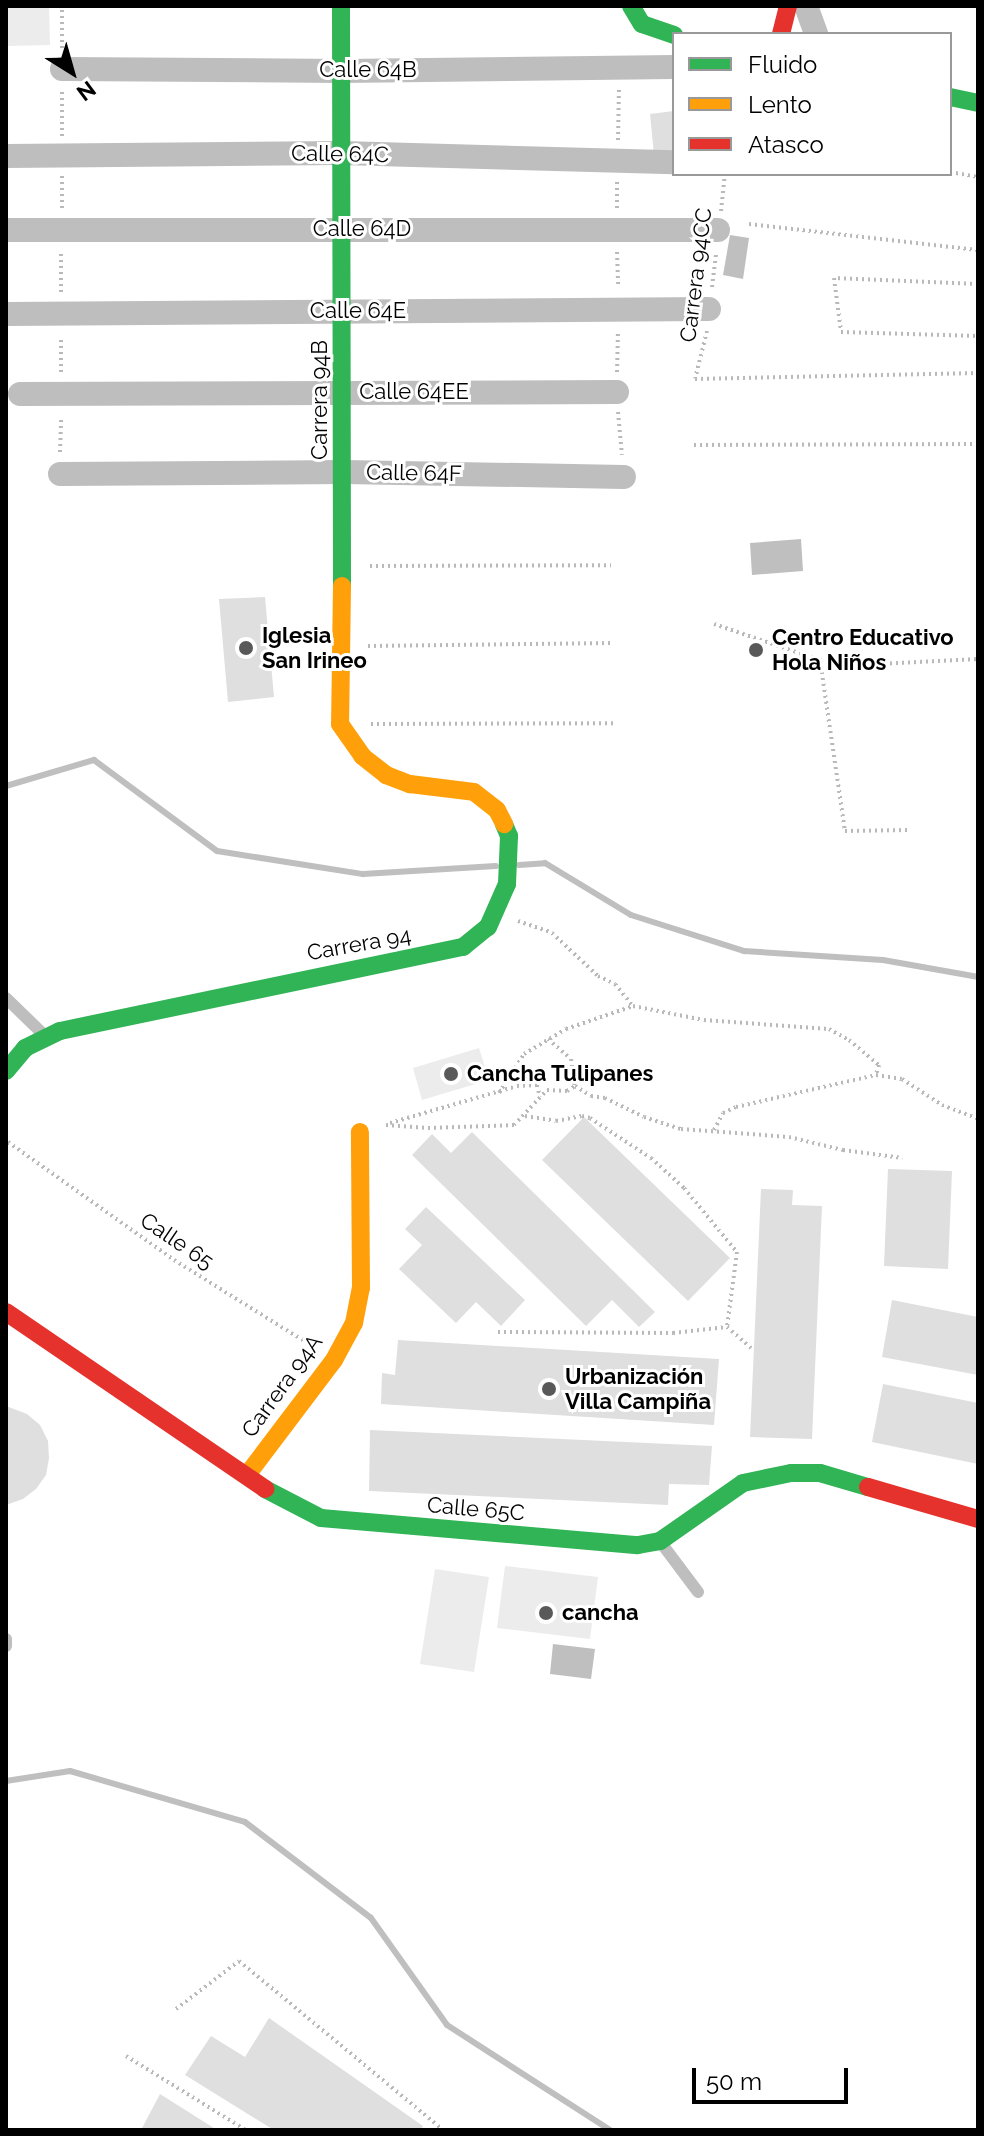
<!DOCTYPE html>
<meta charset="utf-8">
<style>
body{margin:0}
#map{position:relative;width:984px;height:2136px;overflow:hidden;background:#fff;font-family:Raleway,sans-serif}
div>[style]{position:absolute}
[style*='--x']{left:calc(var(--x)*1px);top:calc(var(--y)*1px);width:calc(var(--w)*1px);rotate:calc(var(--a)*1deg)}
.green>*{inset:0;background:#ececec}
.water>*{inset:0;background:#bfbfbf}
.stream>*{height:6px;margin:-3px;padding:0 3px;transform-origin:3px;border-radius:3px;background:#bfbfbf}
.building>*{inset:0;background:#dfdfdf}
.path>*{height:4px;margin-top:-2px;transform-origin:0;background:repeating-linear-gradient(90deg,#b9b9b9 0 2px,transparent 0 6px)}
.lane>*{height:12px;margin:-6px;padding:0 6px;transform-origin:6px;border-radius:6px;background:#bebebe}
.street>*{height:24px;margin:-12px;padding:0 12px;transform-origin:12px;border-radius:12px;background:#bebebe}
.fast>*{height:18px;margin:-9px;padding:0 9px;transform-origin:9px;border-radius:9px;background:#30b455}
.slow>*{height:18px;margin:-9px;padding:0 9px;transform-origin:9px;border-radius:9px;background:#ff9f0a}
.jam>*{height:18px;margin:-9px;padding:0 9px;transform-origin:9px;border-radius:9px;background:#e5322d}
.dots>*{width:22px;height:22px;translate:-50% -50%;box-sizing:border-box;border:4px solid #fff;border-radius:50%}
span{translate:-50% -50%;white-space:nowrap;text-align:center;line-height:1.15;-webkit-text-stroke:6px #fff;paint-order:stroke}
.street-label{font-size:22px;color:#000}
.poi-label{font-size:22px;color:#000;font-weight:700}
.left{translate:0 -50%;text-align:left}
.frame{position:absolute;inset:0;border:8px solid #000;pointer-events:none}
.legend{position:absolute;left:672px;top:32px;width:280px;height:144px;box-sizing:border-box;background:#fff;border:2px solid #999;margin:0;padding:10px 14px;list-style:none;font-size:24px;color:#000}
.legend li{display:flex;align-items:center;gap:16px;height:40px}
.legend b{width:40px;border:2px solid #999}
.north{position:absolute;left:32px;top:32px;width:80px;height:80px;-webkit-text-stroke:6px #fff;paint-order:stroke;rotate:143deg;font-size:22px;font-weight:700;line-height:32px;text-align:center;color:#000}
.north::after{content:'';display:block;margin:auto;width:28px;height:36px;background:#000;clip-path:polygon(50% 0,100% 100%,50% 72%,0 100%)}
.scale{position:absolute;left:692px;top:2068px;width:156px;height:36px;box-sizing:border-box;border:4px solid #000;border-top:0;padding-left:10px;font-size:24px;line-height:28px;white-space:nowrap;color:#000;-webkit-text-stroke:6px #fff;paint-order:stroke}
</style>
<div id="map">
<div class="green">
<div style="clip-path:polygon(6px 6px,49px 6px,50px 45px,6px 46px)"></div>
<div style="clip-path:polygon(479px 1048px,489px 1080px,422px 1100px,413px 1068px)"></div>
<div style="clip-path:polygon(505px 1566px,598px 1577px,590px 1639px,497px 1628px)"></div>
<div style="clip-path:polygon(435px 1569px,489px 1577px,474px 1672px,420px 1664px)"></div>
</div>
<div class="water">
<div style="clip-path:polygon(730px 235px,749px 238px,743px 279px,723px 275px)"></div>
<div style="clip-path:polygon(801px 539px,803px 571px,752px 575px,750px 543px)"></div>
<div style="clip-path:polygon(553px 1644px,595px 1649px,591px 1679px,550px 1674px)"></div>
</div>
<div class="stream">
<div style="--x:6;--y:786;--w:92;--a:-16.5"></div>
<div style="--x:94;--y:760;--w:153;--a:36.5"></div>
<div style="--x:217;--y:851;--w:148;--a:9"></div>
<div style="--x:363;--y:874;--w:133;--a:-3.4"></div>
<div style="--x:519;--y:865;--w:26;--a:-4"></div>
<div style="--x:545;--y:863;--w:100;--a:31.2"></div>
<div style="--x:631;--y:915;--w:119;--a:17.7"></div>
<div style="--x:744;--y:951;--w:139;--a:3.7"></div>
<div style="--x:883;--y:960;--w:97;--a:10.1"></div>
<div style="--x:6;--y:1781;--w:65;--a:-8.9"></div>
<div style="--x:70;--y:1771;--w:182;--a:16.2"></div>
<div style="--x:245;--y:1822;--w:158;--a:37.3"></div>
<div style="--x:371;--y:1918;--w:131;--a:54.6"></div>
<div style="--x:447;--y:2025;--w:194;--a:32.8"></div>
</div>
<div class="building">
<div style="clip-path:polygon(674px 111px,674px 154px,654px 155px,650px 114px)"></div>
<div style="clip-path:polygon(265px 597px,274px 697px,228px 702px,219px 599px)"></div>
<div style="clip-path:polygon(584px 1117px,730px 1258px,688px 1301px,542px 1160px)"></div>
<div style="clip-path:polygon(472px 1132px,655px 1312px,639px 1327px,612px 1300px,586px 1326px,412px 1155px,432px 1134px,451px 1153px)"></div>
<div style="clip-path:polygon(888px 1169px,952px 1171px,948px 1269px,884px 1266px)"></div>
<div style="clip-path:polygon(761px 1189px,793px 1190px,792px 1205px,822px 1206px,812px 1439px,750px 1437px)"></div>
<div style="clip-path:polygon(426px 1207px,525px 1300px,501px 1326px,476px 1302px,456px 1323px,399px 1269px,422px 1245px,405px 1229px)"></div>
<div style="clip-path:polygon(892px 1300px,978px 1317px,978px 1375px,882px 1357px)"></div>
<div style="clip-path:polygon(398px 1340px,719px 1359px,714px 1425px,381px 1404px,382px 1373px,395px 1375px)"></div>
<div style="clip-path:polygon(883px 1384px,978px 1403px,978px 1464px,872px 1442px)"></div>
<div style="clip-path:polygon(6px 1406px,27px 1414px,40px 1425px,48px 1441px,49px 1458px,46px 1475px,36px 1489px,23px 1499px,6px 1505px)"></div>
<div style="clip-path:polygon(370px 1430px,712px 1446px,709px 1485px,669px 1484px,668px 1505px,369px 1491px)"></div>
<div style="clip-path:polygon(269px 2018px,423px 2126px,421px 2130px,274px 2130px,185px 2075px,211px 2036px,245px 2057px)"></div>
<div style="clip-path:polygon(160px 2094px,217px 2130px,141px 2130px)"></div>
</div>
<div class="path">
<div style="--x:62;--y:48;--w:42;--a:-90"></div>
<div style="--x:62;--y:136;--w:48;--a:-90"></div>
<div style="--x:618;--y:140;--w:52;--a:-88.9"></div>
<div style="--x:950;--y:172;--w:28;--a:10"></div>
<div style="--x:62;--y:208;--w:32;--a:-90"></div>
<div style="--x:617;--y:208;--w:28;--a:-90"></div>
<div style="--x:721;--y:211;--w:37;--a:-84"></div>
<div style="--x:749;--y:224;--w:230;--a:6.5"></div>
<div style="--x:617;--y:252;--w:36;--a:88"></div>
<div style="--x:978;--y:284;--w:144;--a:-177.6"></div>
<div style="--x:834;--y:278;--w:54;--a:82.6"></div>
<div style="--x:841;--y:332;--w:137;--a:1.7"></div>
<div style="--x:712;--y:287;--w:35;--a:-83"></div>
<div style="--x:61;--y:292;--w:40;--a:-90"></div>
<div style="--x:707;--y:331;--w:49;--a:104"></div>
<div style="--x:695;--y:379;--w:283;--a:-1.2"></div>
<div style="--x:61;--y:372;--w:36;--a:-90"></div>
<div style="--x:617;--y:372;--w:40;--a:-88.6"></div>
<div style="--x:618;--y:412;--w:43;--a:84.7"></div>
<div style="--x:694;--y:445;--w:284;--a:-0.2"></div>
<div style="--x:60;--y:452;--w:36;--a:-88"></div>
<div style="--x:370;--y:566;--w:241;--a:-0.2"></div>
<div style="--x:714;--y:624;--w:112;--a:18.8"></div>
<div style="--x:820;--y:660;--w:58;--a:3.9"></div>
<div style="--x:878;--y:664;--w:100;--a:-2.9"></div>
<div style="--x:368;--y:646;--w:245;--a:-0.7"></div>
<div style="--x:820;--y:660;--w:173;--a:81.7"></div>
<div style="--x:845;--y:831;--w:65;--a:-0.9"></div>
<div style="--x:371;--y:724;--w:245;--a:-0.2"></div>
<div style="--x:518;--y:921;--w:36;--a:19"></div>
<div style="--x:552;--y:933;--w:63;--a:43.1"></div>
<div style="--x:598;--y:976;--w:19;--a:25"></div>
<div style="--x:615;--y:984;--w:28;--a:51"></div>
<div style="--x:548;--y:1039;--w:30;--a:41"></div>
<div style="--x:571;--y:1059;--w:27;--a:82"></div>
<div style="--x:499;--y:1093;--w:46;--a:-57.3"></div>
<div style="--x:524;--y:1054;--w:49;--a:-30.8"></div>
<div style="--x:566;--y:1029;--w:71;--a:-18.9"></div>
<div style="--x:633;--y:1006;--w:72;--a:11.2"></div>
<div style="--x:704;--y:1020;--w:125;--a:4.1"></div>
<div style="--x:829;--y:1029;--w:23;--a:29"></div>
<div style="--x:849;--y:1040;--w:39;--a:40"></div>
<div style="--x:879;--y:1065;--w:10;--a:107"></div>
<div style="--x:525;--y:1116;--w:31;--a:9"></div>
<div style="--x:556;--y:1121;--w:26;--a:-11"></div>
<div style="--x:582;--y:1116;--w:8;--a:14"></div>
<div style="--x:590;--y:1118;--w:73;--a:33.3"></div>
<div style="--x:651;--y:1158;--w:45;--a:42.3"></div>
<div style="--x:684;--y:1188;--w:83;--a:50.4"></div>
<div style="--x:737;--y:1252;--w:76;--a:97.6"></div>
<div style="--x:390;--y:1123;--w:132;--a:-16.2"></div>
<div style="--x:517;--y:1086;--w:20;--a:-3"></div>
<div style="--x:537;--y:1085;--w:12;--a:76"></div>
<div style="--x:386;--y:1125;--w:42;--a:4.1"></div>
<div style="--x:428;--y:1128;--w:86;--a:-2"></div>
<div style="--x:514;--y:1125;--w:48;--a:-46.7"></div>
<div style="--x:547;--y:1090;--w:20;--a:3"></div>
<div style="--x:567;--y:1091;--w:9;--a:-32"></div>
<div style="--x:575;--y:1086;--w:19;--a:32"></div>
<div style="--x:591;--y:1096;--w:14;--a:8"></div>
<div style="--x:605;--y:1098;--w:43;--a:26"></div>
<div style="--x:644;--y:1117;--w:39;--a:18"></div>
<div style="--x:681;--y:1129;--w:108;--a:4.2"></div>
<div style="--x:789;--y:1137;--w:56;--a:13.5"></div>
<div style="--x:843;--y:1150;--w:60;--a:7.7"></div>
<div style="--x:714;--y:1130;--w:19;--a:-62"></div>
<div style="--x:723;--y:1113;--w:14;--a:-25"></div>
<div style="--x:736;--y:1107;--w:144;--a:-12.9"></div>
<div style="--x:876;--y:1075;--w:26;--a:9"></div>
<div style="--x:902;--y:1079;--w:48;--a:33"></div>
<div style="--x:942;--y:1105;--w:39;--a:21"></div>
<div style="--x:6;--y:1145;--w:4;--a:-56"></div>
<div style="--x:8;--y:1142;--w:204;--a:35.4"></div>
<div style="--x:174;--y:1260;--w:163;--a:31.9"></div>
<div style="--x:498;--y:1332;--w:175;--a:0.3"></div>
<div style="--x:673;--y:1333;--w:54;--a:-6.3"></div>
<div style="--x:727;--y:1327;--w:32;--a:41"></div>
<div style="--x:176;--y:2009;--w:79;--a:-37.3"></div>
<div style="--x:239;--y:1961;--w:265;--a:39.6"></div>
<div style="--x:126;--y:2056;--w:141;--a:31.7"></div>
</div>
<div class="lane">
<div style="--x:6;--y:998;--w:53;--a:44.2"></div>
<div style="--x:662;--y:1544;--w:60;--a:53.1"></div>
<div style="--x:6;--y:1639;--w:7;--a:90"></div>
</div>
<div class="street">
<div style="--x:806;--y:6;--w:30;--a:70"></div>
<div style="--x:62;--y:69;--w:280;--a:0.4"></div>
<div style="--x:342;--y:71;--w:332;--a:-0.7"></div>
<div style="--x:6;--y:156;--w:336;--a:-0.5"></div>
<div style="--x:342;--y:153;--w:332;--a:1.6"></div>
<div style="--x:6;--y:230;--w:712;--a:0"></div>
<div style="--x:6;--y:314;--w:703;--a:-0.41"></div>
<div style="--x:20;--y:394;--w:597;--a:-0.19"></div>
<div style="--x:60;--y:474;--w:284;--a:-0.4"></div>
<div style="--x:344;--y:472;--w:280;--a:1"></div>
</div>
<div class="fast">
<div style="--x:341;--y:6;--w:580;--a:89.9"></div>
<div style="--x:631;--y:6;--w:21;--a:59"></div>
<div style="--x:642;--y:24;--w:34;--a:19"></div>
<div style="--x:950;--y:97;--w:29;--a:12"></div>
<div style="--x:6;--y:1071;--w:30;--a:-50"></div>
<div style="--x:25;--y:1048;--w:39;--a:-26"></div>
<div style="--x:60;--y:1031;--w:412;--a:-11.8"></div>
<div style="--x:463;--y:947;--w:32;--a:-39"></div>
<div style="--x:488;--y:927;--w:47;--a:-66.2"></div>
<div style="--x:507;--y:884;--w:48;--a:-87.6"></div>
<div style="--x:509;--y:836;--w:13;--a:-113"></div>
<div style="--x:265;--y:1489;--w:63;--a:27.4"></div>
<div style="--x:321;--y:1518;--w:318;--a:4.9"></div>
<div style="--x:638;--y:1545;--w:22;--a:-10"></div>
<div style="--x:660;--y:1541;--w:101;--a:-34.9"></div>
<div style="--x:743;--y:1483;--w:49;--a:-11.8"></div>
<div style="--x:791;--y:1473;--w:29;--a:0"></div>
<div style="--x:820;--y:1473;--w:50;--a:16.3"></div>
</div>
<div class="slow">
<div style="--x:342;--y:586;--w:138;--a:90.8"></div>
<div style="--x:340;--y:724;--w:39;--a:55"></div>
<div style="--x:362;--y:756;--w:31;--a:38"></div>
<div style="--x:386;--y:775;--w:26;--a:21"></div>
<div style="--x:410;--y:784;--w:64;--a:7.1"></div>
<div style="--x:474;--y:792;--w:29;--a:38"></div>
<div style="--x:497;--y:810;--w:16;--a:63"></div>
<div style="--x:247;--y:1475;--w:144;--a:-52.9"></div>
<div style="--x:334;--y:1360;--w:42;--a:-61.6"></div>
<div style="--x:354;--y:1323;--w:36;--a:-79"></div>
<div style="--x:361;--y:1288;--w:156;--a:-90.4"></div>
</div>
<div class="jam">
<div style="--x:781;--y:34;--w:29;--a:-76"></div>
<div style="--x:6;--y:1312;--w:314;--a:34.3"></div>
<div style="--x:868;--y:1487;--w:115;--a:16.2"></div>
</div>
<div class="dots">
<div style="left:246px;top:648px;background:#595959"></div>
<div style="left:756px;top:650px;background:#595959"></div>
<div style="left:451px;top:1074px;background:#595959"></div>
<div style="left:549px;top:1389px;background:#595959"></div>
<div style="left:546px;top:1613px;background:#595959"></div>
</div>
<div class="street-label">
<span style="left:368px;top:70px">Calle 64B</span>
<span style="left:340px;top:154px;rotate:1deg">Calle 64C</span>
<span style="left:362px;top:229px">Calle 64D</span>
<span style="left:696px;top:275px;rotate:-83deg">Carrera 94CC</span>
<span style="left:358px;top:311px">Calle 64E</span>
<span style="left:414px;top:392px">Calle 64EE</span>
<span style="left:320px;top:400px;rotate:-90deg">Carrera 94B</span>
<span style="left:414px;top:473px;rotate:1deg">Calle 64F</span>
<span style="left:359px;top:944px;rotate:-10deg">Carrera 94</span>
<span style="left:177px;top:1241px;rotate:34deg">Calle 65</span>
<span style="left:282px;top:1386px;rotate:-54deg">Carrera 94A</span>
<span style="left:476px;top:1509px;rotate:5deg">Calle 65C</span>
</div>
<div class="poi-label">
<span class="left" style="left:262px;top:648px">Iglesia<br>San Irineo</span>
<span class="left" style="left:772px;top:650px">Centro Educativo<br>Hola Niños</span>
<span class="left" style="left:467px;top:1074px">Cancha Tulipanes</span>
<span class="left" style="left:565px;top:1389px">Urbanización<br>Villa Campiña</span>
<span class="left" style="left:562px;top:1613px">cancha</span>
</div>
<div class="frame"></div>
<ul class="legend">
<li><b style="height:10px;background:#30b455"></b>Fluido</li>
<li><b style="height:10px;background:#ff9f0a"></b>Lento</li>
<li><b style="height:10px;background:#e5322d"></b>Atasco</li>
</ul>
<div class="north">N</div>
<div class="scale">50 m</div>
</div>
